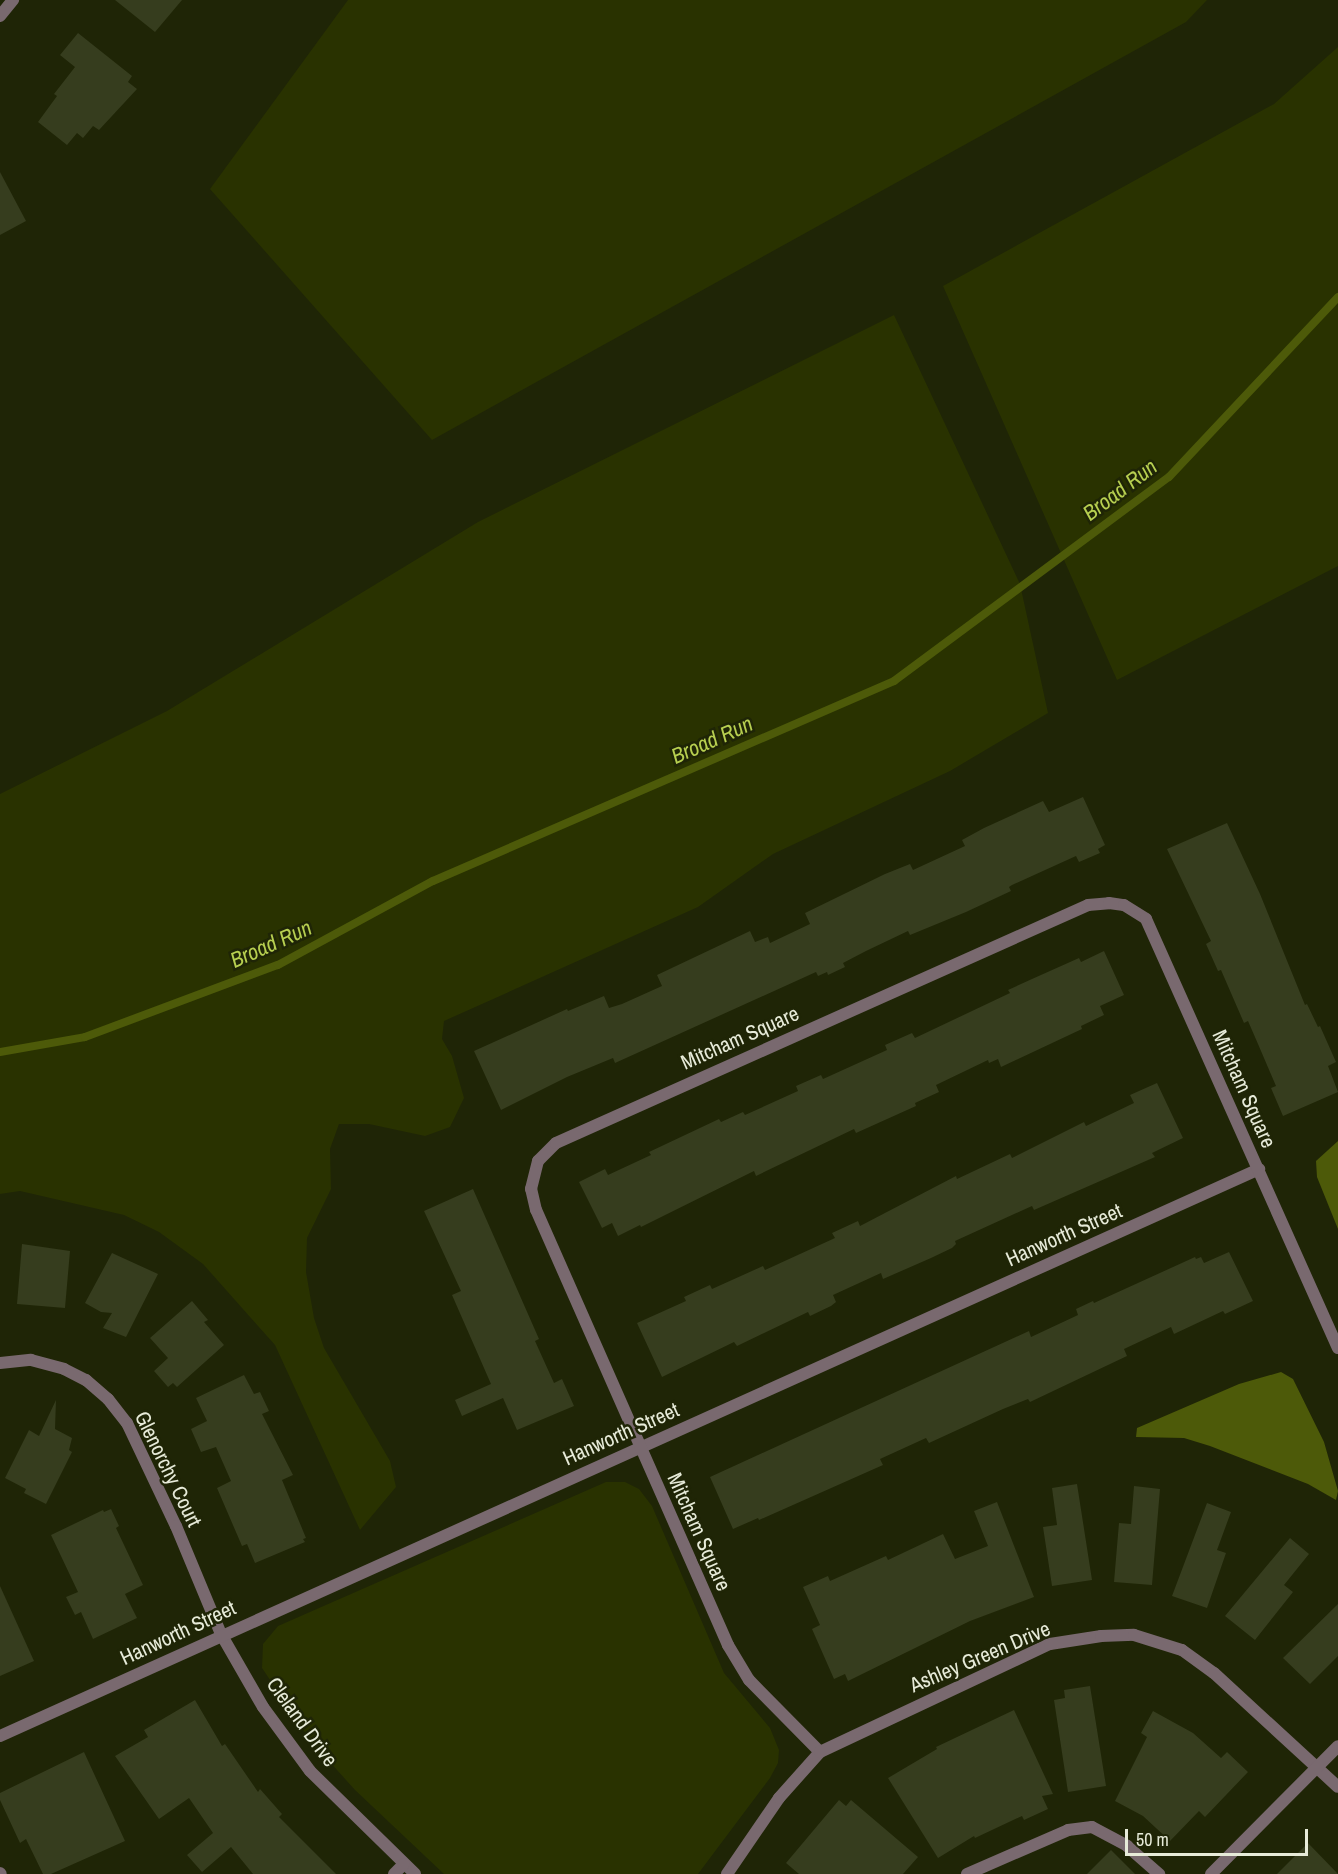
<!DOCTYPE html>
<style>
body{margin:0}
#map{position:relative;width:1338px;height:1874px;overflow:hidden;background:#1f2506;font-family:"Archivo Narrow",sans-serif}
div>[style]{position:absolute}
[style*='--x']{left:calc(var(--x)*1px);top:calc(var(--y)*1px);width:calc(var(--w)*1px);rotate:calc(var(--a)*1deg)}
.green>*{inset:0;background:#293200}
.water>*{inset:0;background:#4d5a09}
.stream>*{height:8px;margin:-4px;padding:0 4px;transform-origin:4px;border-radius:4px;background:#4d5a09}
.building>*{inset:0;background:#363d1e}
.lane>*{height:12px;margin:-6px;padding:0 6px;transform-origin:6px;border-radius:6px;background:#79696f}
.street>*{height:12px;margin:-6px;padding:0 6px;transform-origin:6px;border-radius:6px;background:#79696f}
span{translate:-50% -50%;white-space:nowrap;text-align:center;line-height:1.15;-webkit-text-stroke:5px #1f2506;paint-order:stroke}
.street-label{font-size:21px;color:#e7ebd9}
.water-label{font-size:22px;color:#b7cf50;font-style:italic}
.scale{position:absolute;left:1125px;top:1829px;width:183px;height:27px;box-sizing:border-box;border:3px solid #e7ebd9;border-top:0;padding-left:8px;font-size:18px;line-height:21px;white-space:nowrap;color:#e7ebd9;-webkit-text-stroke:4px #1f2506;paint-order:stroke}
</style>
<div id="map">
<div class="green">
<div style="clip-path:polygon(348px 0,1207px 0,1186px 22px,432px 440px,210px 189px)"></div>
<div style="clip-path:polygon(1338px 47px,1338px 566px,1117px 680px,943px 286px,1274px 104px)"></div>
<div style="clip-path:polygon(894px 315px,1020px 584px,1048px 713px,950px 771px,773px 854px,698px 907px,444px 1021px,442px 1039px,452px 1056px,464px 1098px,450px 1127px,425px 1136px,369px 1124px,339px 1124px,330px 1149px,331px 1189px,307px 1238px,306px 1272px,314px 1318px,324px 1348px,390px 1461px,396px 1487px,360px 1530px,275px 1345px,203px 1264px,159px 1232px,124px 1215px,20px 1191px,0 1194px,0 794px,167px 711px,478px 522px)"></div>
<div style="clip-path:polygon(606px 1482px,625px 1482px,639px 1489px,652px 1506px,724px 1673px,770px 1728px,779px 1750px,778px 1763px,770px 1778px,698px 1874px,444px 1874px,355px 1790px,310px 1740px,262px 1668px,263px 1644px,278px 1626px)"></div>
</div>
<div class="water">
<div style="clip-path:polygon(1338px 1141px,1338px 1229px,1317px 1177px,1316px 1161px)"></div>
<div style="clip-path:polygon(1281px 1372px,1293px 1379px,1324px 1442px,1338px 1491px,1336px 1500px,1308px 1484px,1210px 1446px,1184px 1438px,1136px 1437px,1137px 1428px,1239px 1384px)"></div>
</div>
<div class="stream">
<div style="--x:0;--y:1052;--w:86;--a:-10"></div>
<div style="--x:85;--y:1037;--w:206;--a:-20.5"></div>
<div style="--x:278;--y:965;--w:176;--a:-28.5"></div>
<div style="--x:433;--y:881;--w:503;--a:-23.45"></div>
<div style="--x:894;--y:681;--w:342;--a:-36.6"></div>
<div style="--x:1169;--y:477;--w:247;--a:-46.8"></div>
</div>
<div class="building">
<div style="clip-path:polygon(115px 0,182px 0,155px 32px)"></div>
<div style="clip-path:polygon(78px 33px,132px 76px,128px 82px,137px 89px,99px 130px,93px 126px,83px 138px,77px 133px,67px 145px,38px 122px,57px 96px,54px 94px,75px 67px,60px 55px)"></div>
<div style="clip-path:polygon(0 172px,26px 221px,0 235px)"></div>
<div style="clip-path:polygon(1083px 797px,1105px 845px,1098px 849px,1100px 853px,1079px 862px,1076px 856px,1012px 885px,1009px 887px,1011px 891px,966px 912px,910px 935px,908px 931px,866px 951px,843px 963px,845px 967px,828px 975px,827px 972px,818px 976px,816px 972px,615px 1063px,613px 1058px,567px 1077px,501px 1110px,474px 1051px,567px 1009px,568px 1011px,604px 996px,609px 1008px,622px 1004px,662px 986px,657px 975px,750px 931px,755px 942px,768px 937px,770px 943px,810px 924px,805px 913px,885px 874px,910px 864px,913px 870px,965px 846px,962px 840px,984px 828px,1043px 801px,1049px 812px)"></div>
<div style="clip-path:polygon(1227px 823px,1260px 894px,1305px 1005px,1307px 1004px,1318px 1027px,1320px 1026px,1336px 1062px,1328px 1066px,1338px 1092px,1283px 1116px,1271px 1088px,1276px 1086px,1258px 1044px,1248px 1021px,1244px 1023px,1221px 970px,1218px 971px,1206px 944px,1211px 941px,1167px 849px)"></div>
<div style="clip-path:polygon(1104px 951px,1124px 995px,1100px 1006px,1104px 1015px,1081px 1026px,1082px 1029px,1001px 1067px,998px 1059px,989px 1063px,988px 1060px,936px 1085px,939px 1092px,915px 1103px,916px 1106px,856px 1133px,854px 1129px,756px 1176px,754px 1171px,641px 1227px,640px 1225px,618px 1236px,612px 1223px,602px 1228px,579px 1182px,605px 1169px,608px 1175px,651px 1155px,649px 1152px,719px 1119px,721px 1122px,743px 1112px,745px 1115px,798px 1091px,796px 1086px,821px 1075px,823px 1079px,887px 1050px,885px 1045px,912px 1033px,915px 1038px,1010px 993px,1008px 990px,1032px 979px,1079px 958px,1081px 962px)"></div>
<div style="clip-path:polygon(1157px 1083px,1183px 1138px,1152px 1153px,1155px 1157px,1034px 1210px,1032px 1206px,955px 1241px,956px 1244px,952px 1248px,931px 1258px,883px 1279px,881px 1273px,833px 1295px,836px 1302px,831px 1306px,810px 1316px,808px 1312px,737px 1346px,734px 1342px,662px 1377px,637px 1323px,686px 1301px,684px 1297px,710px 1285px,712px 1289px,763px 1266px,765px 1270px,835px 1238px,832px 1233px,858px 1221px,860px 1226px,956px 1176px,957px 1179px,1010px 1154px,1012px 1158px,1084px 1122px,1086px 1126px,1134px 1103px,1130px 1095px)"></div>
<div style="clip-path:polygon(473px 1189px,539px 1339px,535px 1341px,554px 1383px,562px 1379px,574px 1406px,517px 1430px,503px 1398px,462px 1416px,455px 1400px,491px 1384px,452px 1295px,461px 1291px,424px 1211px)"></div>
<div style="clip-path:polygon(22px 1244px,70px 1251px,65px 1308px,17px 1304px)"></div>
<div style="clip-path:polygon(1229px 1252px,1253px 1301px,1225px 1314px,1223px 1311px,1174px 1334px,1171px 1327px,1124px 1349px,1127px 1356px,1030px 1402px,1028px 1399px,1003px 1409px,929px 1443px,926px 1438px,880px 1459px,883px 1465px,759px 1520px,758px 1518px,733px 1529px,710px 1477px,1029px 1331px,1031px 1337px,1078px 1315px,1076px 1309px,1093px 1301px,1094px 1303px,1195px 1257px,1196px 1259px,1201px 1257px,1204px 1263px)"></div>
<div style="clip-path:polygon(112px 1253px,158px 1274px,126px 1337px,103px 1328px,112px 1313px,101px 1312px,85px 1303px)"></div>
<div style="clip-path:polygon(192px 1301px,208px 1320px,204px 1322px,224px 1345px,177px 1387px,173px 1383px,168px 1387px,154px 1371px,168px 1358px,150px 1338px)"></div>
<div style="clip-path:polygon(244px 1375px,254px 1394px,260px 1392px,269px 1411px,262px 1414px,293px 1475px,282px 1480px,306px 1538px,303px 1539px,305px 1542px,255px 1563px,247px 1544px,242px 1546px,217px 1488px,231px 1481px,216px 1447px,201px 1452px,191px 1429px,207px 1421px,196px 1398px)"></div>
<div style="clip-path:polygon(56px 1400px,55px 1429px,72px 1438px,69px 1450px,72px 1452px,46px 1504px,24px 1493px,26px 1489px,5px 1478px,29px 1430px,39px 1436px)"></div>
<div style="clip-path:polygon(1077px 1484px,1092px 1580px,1052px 1586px,1043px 1527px,1057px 1525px,1052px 1488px)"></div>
<div style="clip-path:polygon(1134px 1486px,1160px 1489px,1152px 1585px,1114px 1582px,1119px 1523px,1131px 1524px)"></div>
<div style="clip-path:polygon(997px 1502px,1034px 1597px,970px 1621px,848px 1681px,845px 1674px,834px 1679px,812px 1629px,820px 1625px,803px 1587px,828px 1576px,830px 1581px,886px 1556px,888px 1560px,943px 1534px,955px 1559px,988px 1546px,974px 1511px)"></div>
<div style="clip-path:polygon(1207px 1503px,1231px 1512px,1217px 1550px,1226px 1553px,1207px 1608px,1172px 1596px)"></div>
<div style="clip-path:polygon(111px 1509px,119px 1526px,116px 1528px,143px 1585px,125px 1594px,137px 1618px,93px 1639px,81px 1612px,75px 1615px,66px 1597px,78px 1592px,51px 1535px,103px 1510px,104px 1512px)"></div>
<div style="clip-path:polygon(1290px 1538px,1309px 1554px,1284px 1585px,1293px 1592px,1255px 1640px,1225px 1616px)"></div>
<div style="clip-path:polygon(0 1586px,34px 1661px,0 1676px)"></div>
<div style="clip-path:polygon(1338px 1604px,1338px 1656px,1310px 1684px,1283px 1658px)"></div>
<div style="clip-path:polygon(1090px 1686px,1106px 1786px,1068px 1792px,1054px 1700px,1065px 1698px,1064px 1690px)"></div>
<div style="clip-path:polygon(195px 1700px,222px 1746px,225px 1744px,258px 1792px,260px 1789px,282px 1814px,279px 1817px,336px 1874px,253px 1874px,231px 1847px,202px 1872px,187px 1855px,213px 1833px,189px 1798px,159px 1819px,115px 1756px,148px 1737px,144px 1730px)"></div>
<div style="clip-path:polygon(1014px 1710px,1053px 1794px,1042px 1796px,1048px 1809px,1024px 1820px,1022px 1816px,975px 1838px,974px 1836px,938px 1858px,888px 1778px,937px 1749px,936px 1747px)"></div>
<div style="clip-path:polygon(1153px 1711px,1193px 1733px,1221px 1758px,1227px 1752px,1248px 1772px,1205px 1817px,1199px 1811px,1170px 1841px,1143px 1816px,1115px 1801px,1147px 1737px,1141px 1733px)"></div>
<div style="clip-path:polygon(84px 1752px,125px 1841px,51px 1874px,43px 1874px,26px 1839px,20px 1843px,0 1800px,0 1793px)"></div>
<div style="clip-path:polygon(839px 1800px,846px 1806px,851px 1800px,918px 1857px,903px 1874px,799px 1874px,786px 1863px)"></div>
<div style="clip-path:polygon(1308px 1843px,1338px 1874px,1277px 1874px)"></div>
<div style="clip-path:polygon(1111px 1850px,1135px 1874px,1087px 1874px)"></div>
</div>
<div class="lane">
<div style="--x:0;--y:1873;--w:1;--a:45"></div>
<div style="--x:967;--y:1874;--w:110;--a:-23.5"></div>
<div style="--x:1068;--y:1830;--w:24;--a:-7"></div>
<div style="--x:1092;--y:1827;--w:40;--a:28"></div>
<div style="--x:1127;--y:1846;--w:43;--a:41.2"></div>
</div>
<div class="street">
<div style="--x:0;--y:16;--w:21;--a:-51"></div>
<div style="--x:0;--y:1363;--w:31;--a:-6"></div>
<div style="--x:31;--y:1360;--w:34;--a:15"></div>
<div style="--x:64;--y:1369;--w:25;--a:27"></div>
<div style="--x:86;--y:1380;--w:29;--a:41"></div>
<div style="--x:108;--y:1399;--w:31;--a:52"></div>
<div style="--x:127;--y:1423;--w:114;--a:64.6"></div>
<div style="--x:176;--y:1526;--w:117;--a:67.4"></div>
<div style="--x:221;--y:1634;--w:84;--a:60.1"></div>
<div style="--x:263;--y:1707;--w:79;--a:53.7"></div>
<div style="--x:310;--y:1771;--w:147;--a:44.4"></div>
<div style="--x:0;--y:1736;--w:1381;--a:-24.24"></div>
<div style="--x:820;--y:1752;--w:101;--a:-134.6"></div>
<div style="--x:749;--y:1680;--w:41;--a:-121"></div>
<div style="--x:728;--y:1645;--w:475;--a:-113.8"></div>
<div style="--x:536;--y:1210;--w:22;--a:-103"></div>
<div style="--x:531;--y:1189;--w:29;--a:-76"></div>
<div style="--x:538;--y:1161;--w:25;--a:-45"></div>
<div style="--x:556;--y:1143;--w:583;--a:-24.1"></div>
<div style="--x:1088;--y:905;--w:21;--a:-5"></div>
<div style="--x:1109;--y:903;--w:15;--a:8"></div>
<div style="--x:1124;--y:905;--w:26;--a:32"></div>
<div style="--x:1146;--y:919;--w:470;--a:65.9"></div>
<div style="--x:394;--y:1874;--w:14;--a:-45"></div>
<div style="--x:727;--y:1874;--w:92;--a:-55.6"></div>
<div style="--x:779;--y:1798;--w:62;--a:-48.3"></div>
<div style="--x:820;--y:1752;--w:254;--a:-25.2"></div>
<div style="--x:1050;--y:1644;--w:52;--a:-8.9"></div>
<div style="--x:1101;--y:1636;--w:33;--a:-2"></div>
<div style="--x:1134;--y:1635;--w:50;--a:17.4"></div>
<div style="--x:1182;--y:1650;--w:39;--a:36"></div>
<div style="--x:1214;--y:1673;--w:168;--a:42.6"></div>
<div style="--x:1211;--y:1874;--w:180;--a:-45.2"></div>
</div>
<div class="street-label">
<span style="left:740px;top:1038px;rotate:-24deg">Mitcham Square</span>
<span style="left:1244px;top:1089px;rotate:66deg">Mitcham Square</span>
<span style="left:1064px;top:1235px;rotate:-24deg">Hanworth Street</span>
<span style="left:621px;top:1434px;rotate:-24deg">Hanworth Street</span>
<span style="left:168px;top:1469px;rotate:64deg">Glenorchy Court</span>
<span style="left:699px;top:1532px;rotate:66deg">Mitcham Square</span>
<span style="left:178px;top:1633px;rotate:-25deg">Hanworth Street</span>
<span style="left:980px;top:1657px;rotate:-23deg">Ashley Green Drive</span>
<span style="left:302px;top:1722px;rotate:54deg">Cleland Drive</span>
</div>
<div class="water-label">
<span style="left:1120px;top:490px;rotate:-37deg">Broad Run</span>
<span style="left:712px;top:740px;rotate:-24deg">Broad Run</span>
<span style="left:271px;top:944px;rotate:-24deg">Broad Run</span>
</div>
<div class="scale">50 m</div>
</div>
